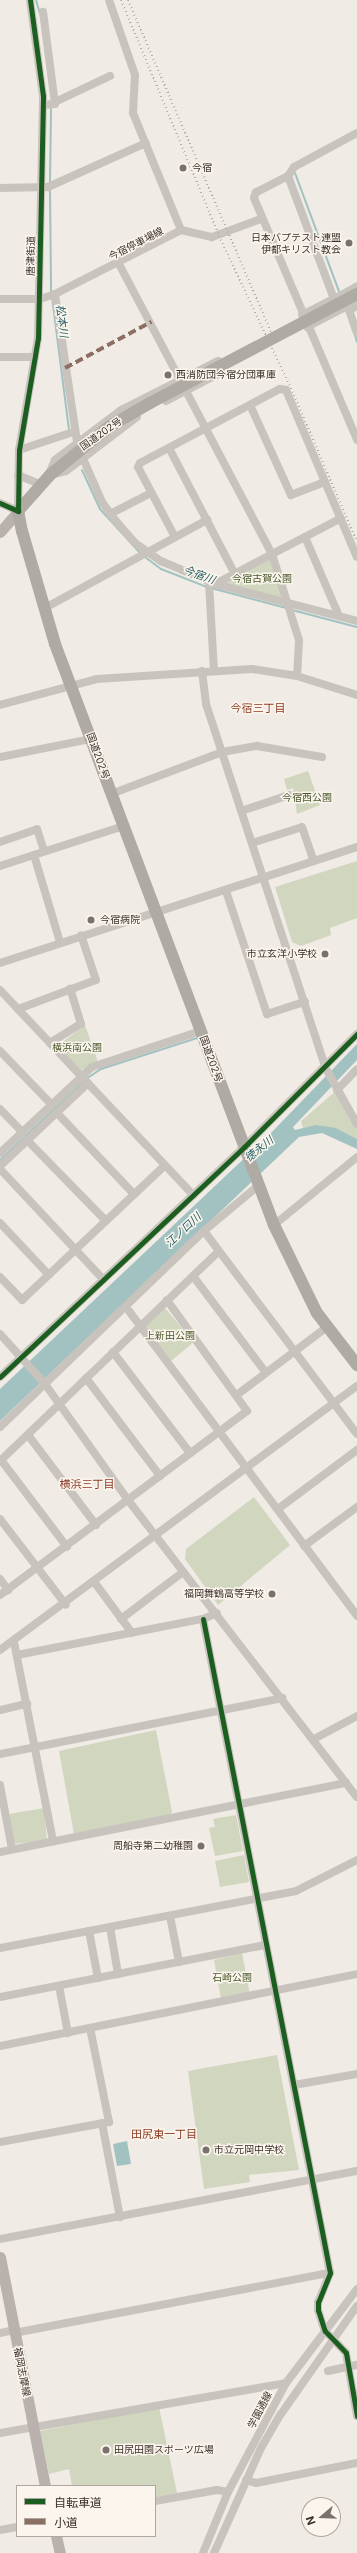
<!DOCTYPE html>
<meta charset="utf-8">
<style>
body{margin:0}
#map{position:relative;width:357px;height:2553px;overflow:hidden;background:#f0ebe5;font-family:Inter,"Noto Sans JP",sans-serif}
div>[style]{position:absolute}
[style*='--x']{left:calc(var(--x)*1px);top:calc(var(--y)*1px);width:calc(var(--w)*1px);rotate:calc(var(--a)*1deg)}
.green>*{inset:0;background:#d1d6bf}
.water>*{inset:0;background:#a1c2c1}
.stream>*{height:2px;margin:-1px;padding:0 1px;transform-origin:1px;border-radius:1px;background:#a1c2c1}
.minor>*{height:8px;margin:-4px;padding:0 4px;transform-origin:4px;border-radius:4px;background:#c9c3be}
.major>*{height:11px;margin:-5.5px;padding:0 5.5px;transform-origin:5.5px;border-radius:5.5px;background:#b8b1ad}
.highway>*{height:12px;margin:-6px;padding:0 6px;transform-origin:6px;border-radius:6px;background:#afaaa4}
.rail>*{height:2px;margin-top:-1px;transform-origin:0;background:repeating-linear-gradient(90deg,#b1aca8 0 1px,transparent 0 4px)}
.highway-bridge>*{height:12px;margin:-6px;padding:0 6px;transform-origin:6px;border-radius:6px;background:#afaaa4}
.quiet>*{height:4px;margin-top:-2px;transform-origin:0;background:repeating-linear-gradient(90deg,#8d6e63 0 8px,transparent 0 12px)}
.cycleway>*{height:5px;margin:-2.5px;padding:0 2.5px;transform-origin:2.5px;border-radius:2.5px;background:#1b5e20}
.dots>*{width:11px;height:11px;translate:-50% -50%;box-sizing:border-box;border:2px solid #fbf5ee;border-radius:50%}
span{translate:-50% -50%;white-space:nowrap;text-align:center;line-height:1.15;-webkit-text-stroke:3px #fbf5ee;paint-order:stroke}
.poi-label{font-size:10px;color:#3b302b}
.left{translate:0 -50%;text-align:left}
.right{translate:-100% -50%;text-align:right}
.street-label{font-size:10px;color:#3b302b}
.park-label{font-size:10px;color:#4a5a2e}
.water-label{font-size:11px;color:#1f5a5e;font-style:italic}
.neighbourhood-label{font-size:11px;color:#8c3b22}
.legend{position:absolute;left:16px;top:2485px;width:140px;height:52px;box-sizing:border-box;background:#fbf5ee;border:1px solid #aea6a0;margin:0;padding:5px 7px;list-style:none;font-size:12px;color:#3b302b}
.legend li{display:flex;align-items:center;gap:8px;height:20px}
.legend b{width:20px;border:1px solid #aea6a0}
.north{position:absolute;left:301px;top:2497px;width:40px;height:40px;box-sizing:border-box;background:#fbf5ee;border:1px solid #aea6a0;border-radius:50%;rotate:251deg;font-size:11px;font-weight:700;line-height:16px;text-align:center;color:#3b302b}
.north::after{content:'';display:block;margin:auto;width:14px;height:18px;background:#7a716c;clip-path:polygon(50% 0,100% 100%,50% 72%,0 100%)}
</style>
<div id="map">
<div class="green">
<div style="clip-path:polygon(272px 554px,287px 603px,215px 584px)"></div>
<div style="clip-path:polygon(308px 771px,320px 805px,297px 814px,293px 788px,287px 790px,284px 779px)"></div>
<div style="clip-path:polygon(357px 861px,357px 918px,330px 928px,331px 935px,301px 946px,292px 942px,275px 887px)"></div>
<div style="clip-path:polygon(85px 1025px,98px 1062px,80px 1071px,56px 1047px)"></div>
<div style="clip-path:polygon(337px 1090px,357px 1124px,357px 1139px,336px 1128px,303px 1128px,301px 1121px)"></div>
<div style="clip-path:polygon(164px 1307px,194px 1342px,171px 1361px,145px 1326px)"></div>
<div style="clip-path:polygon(254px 1497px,290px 1545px,218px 1605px,185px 1559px,186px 1549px)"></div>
<div style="clip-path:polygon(156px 1730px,172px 1812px,169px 1816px,74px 1834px,59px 1751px)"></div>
<div style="clip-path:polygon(44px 1808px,47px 1840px,14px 1844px,9px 1814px)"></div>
<div style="clip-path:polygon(236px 1815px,243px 1851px,215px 1856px,209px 1828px,215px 1827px,213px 1819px)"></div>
<div style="clip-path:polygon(244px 1855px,249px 1882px,220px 1887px,215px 1861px)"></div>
<div style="clip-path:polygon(242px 1953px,250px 1995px,221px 1998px,214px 1960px)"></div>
<div style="clip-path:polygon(277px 2055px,299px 2170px,249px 2175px,250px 2182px,204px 2189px,188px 2071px)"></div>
<div style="clip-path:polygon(159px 2407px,177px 2493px,155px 2497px,155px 2486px,72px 2486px,69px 2469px,49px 2474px,40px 2431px)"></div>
</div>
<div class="water">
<div style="clip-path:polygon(357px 1044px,357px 1060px,293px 1127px,295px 1130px,316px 1125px,336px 1128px,357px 1139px,357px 1149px,322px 1133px,299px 1137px,0 1421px,0 1389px,269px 1135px)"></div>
<div style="clip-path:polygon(127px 2141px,131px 2164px,117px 2166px,113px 2144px)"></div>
</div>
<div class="stream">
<div style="--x:36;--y:0;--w:15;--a:74"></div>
<div style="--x:295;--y:173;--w:126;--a:69.6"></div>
<div style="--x:50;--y:183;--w:76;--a:-89.2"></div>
<div style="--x:50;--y:189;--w:104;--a:89.4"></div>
<div style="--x:52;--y:297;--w:133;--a:82.7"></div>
<div style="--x:355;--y:335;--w:7;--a:74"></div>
<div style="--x:82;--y:470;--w:43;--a:65.2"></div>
<div style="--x:100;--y:509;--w:59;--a:47.7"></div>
<div style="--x:145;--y:557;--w:20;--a:37"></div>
<div style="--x:161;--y:569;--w:49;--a:21.4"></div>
<div style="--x:211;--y:588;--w:78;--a:14.9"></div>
<div style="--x:292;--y:610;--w:67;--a:14.7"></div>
<div style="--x:86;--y:1079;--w:18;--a:-34"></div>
<div style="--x:101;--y:1069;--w:101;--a:-17.9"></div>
<div style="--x:0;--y:1160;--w:114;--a:-43.2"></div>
</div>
<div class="minor">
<div style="--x:55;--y:102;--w:61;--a:-25.3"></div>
<div style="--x:43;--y:105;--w:12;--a:-5"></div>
<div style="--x:55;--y:104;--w:93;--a:-97.4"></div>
<div style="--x:288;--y:176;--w:36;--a:153"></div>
<div style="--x:256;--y:192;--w:6;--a:108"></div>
<div style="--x:254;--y:198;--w:263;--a:66.9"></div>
<div style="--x:288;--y:176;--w:131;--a:69.5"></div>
<div style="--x:334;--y:299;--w:26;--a:-29"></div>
<div style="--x:288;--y:176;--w:11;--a:-56"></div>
<div style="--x:294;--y:167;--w:72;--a:-28.4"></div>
<div style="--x:0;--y:188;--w:48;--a:-1.2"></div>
<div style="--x:48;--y:187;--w:107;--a:-24.2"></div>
<div style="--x:181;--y:230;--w:32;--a:13"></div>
<div style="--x:212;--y:237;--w:52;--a:-20.2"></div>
<div style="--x:119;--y:264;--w:328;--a:62.2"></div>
<div style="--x:272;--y:554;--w:90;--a:72.6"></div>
<div style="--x:299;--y:640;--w:36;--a:93"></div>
<div style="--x:55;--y:294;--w:149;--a:81.5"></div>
<div style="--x:0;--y:299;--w:40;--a:0"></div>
<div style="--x:40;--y:299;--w:16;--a:-18"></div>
<div style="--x:55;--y:294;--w:141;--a:-26.9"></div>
<div style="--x:181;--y:230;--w:126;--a:-112.3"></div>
<div style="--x:133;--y:113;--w:38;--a:-87"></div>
<div style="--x:135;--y:75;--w:79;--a:-109.1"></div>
<div style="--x:357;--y:306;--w:9;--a:153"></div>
<div style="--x:349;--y:310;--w:24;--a:71"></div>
<div style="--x:302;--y:315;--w:36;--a:-27"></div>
<div style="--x:307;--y:327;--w:56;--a:-27.5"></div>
<div style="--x:0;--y:357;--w:35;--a:0"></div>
<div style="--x:166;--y:401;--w:61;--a:-27.4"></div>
<div style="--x:250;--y:405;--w:99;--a:65.5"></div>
<div style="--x:291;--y:495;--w:36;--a:-21"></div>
<div style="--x:169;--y:448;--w:142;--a:62.4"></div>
<div style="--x:19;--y:450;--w:57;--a:-18.4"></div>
<div style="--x:82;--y:456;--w:50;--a:66.5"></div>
<div style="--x:102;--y:502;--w:24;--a:54"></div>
<div style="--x:116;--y:521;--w:29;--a:49"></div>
<div style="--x:135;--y:543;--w:32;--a:35"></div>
<div style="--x:161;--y:561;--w:59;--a:23.1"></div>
<div style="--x:215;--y:584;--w:147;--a:14.6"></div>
<div style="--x:49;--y:474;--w:15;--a:-67"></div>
<div style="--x:55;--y:460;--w:83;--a:-37.1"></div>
<div style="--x:121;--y:410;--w:109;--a:-26.8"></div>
<div style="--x:55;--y:474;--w:11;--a:-15"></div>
<div style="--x:66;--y:471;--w:89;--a:-37.3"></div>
<div style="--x:18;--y:475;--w:26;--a:23"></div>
<div style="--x:0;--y:503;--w:20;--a:24"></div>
<div style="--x:18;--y:511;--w:61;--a:-89.1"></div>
<div style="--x:19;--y:450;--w:114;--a:-80.4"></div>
<div style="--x:38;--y:338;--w:242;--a:-88.8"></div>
<div style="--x:43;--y:96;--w:97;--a:-97.7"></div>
<div style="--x:110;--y:514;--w:46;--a:-27.1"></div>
<div style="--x:175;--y:537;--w:79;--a:-117.9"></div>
<div style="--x:138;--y:467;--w:4;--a:-63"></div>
<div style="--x:140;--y:463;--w:158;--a:-27.9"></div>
<div style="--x:280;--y:389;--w:6;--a:9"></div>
<div style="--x:286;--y:390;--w:181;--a:67"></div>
<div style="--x:305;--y:537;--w:86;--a:66.7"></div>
<div style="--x:209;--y:582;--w:89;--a:86.8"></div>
<div style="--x:215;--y:584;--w:142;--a:-27.6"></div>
<div style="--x:43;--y:609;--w:187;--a:-28.5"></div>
<div style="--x:202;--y:671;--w:33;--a:83"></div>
<div style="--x:206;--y:704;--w:382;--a:71.8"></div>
<div style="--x:325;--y:1067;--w:65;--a:60.7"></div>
<div style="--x:0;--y:705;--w:100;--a:-15"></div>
<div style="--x:97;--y:679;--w:155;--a:-3.7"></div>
<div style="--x:252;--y:669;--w:46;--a:8.8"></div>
<div style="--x:297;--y:676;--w:63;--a:17.6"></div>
<div style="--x:0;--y:757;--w:93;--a:-11.2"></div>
<div style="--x:111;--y:794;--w:119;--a:-20.7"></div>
<div style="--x:222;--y:752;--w:36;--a:-10"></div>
<div style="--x:257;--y:746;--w:66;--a:9.6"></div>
<div style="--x:241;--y:811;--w:51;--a:-18.4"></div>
<div style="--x:0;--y:842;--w:39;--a:-19"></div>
<div style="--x:37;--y:829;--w:23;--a:72"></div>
<div style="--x:252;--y:843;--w:52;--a:-17.7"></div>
<div style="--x:302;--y:827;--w:36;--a:71"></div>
<div style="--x:34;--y:855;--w:91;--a:73.4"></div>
<div style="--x:0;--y:866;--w:130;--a:-17.9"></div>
<div style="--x:226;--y:891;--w:130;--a:71.6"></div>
<div style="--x:267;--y:1014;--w:40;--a:-18"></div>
<div style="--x:0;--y:963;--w:375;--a:-18"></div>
<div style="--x:0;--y:990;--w:282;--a:46.7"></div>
<div style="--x:18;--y:1009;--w:83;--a:-20.4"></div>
<div style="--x:96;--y:980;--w:47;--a:-108.4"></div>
<div style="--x:50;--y:1043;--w:36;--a:-32"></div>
<div style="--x:81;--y:1024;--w:37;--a:-107"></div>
<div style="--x:0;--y:1051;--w:75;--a:46.1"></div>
<div style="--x:337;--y:1090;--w:29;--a:-46"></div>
<div style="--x:0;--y:1109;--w:32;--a:46"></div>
<div style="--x:57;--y:1113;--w:112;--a:46.5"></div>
<div style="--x:27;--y:1140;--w:113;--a:45.7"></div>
<div style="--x:0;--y:1153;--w:126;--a:-43.1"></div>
<div style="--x:92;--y:1067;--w:115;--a:-18.3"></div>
<div style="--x:0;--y:1166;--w:121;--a:-43.3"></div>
<div style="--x:0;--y:1169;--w:151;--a:46.9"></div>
<div style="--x:0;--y:1223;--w:71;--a:46.7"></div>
<div style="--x:274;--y:1225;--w:107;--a:-39.3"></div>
<div style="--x:204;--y:1231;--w:254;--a:53"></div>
<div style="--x:193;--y:1276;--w:121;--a:53"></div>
<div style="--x:0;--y:1277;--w:32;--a:46"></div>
<div style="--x:22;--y:1300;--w:195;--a:-43.3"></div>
<div style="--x:129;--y:1311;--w:381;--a:53.2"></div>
<div style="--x:0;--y:1334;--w:67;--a:48"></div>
<div style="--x:45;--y:1384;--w:143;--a:54.4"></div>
<div style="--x:128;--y:1500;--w:375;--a:52.4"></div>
<div style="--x:113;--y:1352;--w:127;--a:52.7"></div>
<div style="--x:0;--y:1377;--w:335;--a:-43.3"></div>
<div style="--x:244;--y:1147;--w:160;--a:-45"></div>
<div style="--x:86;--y:1378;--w:123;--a:52.9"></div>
<div style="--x:238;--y:1394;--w:111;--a:-37"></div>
<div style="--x:0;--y:1427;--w:283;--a:-43.9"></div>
<div style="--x:204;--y:1231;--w:72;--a:-39.9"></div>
<div style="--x:28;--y:1435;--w:113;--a:52.9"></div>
<div style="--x:1;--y:1460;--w:109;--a:52.8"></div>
<div style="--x:0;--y:1461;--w:303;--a:-43.8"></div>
<div style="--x:278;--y:1509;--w:99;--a:-36.8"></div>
<div style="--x:0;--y:1519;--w:108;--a:52.5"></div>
<div style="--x:304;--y:1546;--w:66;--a:-36.3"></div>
<div style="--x:0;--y:1579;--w:14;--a:54"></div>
<div style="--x:95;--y:1583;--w:62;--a:53.5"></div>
<div style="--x:0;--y:1595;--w:308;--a:-36.7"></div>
<div style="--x:247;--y:1411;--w:137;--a:-125.8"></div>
<div style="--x:121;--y:1619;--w:78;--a:-37.2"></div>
<div style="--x:203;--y:1619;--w:666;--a:79.01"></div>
<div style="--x:330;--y:2273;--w:31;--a:112"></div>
<div style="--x:318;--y:2302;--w:8;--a:90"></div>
<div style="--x:318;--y:2310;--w:22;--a:72"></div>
<div style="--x:325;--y:2331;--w:30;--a:46"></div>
<div style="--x:346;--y:2353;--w:64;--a:80.1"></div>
<div style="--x:14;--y:1642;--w:203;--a:78.9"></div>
<div style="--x:0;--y:1650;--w:444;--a:-36.5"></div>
<div style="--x:17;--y:1655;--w:189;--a:-11"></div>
<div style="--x:203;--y:1619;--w:15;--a:-23"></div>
<div style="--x:0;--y:1710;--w:28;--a:-13"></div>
<div style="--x:314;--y:1739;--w:49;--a:-28.1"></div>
<div style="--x:0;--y:1754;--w:288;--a:-11.2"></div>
<div style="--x:0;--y:1785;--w:65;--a:79.4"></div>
<div style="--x:0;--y:1852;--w:353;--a:-11.3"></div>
<div style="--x:170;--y:1916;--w:47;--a:78.9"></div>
<div style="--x:110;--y:1927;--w:48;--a:80.3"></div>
<div style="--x:89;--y:1931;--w:48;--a:79.2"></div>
<div style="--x:0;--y:1948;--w:301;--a:-10.9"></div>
<div style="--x:296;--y:1891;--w:68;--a:-26.9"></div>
<div style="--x:59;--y:1986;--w:48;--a:79.2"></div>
<div style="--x:0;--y:1997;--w:271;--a:-11.1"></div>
<div style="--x:0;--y:2046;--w:364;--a:-11.4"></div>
<div style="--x:294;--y:2085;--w:64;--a:-9.9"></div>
<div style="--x:102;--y:2123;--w:96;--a:79.2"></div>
<div style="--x:0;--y:2142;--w:111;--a:-10.4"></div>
<div style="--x:109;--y:2122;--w:96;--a:-101.4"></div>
<div style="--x:0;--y:2239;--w:363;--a:-10.8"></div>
<div style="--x:0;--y:2333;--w:14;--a:-12"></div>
<div style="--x:14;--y:2333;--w:322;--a:-10.8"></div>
<div style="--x:328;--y:2371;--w:30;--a:-12"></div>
<div style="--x:0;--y:2433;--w:290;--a:-9.9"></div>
<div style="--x:246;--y:2480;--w:10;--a:17"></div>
<div style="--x:256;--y:2483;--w:103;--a:-11.2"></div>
<div style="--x:155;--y:2501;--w:63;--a:-10.1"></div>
<div style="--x:217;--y:2490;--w:11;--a:10"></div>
<div style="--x:0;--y:2530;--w:17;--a:-10"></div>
<div style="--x:203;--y:2553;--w:66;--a:-67.7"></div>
<div style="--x:228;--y:2492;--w:123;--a:-62"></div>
<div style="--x:286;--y:2383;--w:118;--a:-52.9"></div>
<div style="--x:214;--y:2553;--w:115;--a:-65.9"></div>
<div style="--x:261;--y:2448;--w:39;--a:-60"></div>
<div style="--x:281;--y:2414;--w:132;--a:-54.9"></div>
</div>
<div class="major">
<div style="--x:0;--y:532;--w:28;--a:-49"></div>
<div style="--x:0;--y:2257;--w:233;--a:78.9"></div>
<div style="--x:56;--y:2536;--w:17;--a:77"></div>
</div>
<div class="highway">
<div style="--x:150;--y:403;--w:46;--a:150.1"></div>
<div style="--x:110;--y:426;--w:77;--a:140.8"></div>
<div style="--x:50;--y:475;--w:48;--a:131.6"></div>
<div style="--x:18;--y:511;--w:20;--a:79"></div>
<div style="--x:22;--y:531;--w:118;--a:73.7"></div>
<div style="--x:55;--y:644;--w:621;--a:69.35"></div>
<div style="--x:274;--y:1225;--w:98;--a:64"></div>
<div style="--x:317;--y:1313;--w:66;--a:52.4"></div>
</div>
<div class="rail">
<div style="--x:121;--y:0;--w:256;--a:67.4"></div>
<div style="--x:219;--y:236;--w:176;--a:64.7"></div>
<div style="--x:294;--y:395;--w:160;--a:66.8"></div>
<div style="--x:128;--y:0;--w:364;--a:66.7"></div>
</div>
<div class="highway-bridge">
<div style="--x:150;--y:403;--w:234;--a:-27.8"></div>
</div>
<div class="quiet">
<div style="--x:65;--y:368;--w:98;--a:-28.1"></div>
</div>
<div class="cycleway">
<div style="--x:0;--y:503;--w:20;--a:24"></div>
<div style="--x:18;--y:511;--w:61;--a:-89.1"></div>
<div style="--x:19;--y:450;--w:114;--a:-80.4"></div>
<div style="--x:38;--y:338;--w:242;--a:-88.8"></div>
<div style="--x:43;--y:96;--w:97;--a:-97.7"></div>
<div style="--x:0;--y:1377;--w:335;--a:-43.3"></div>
<div style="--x:244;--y:1147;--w:160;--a:-45"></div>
<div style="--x:203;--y:1619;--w:666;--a:79.01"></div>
<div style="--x:330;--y:2273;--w:31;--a:112"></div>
<div style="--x:318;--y:2302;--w:8;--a:90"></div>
<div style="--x:318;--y:2310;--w:22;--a:72"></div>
<div style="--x:325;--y:2331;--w:30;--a:46"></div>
<div style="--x:346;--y:2353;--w:64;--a:80.1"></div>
</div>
<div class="dots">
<div style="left:183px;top:168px;background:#7a716c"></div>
<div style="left:349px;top:243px;background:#7a716c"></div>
<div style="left:168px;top:375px;background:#7a716c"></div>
<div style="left:91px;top:920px;background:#7a716c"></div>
<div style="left:325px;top:954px;background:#7a716c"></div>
<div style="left:272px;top:1594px;background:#7a716c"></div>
<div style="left:201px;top:1846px;background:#7a716c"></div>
<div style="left:206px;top:2150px;background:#7a716c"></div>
<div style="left:106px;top:2450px;background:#7a716c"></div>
</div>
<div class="poi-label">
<span class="left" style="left:192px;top:168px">今宿</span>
<span class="right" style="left:341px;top:243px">日本バプテスト連盟<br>伊都キリスト教会</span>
<span class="left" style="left:176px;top:375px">西消防団今宿分団車庫</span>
<span class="left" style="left:100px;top:920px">今宿病院</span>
<span class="right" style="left:317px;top:954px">市立玄洋小学校</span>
<span class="right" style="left:264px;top:1594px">福岡舞鶴高等学校</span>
<span class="right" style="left:193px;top:1846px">周船寺第二幼稚園</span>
<span class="left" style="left:214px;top:2150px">市立元岡中学校</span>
<span class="left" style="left:114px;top:2450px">田尻田園スポーツ広場</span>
</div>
<div class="street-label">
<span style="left:136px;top:244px;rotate:-27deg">今宿停車場線</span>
<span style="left:31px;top:256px;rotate:-89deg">唐津街道</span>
<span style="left:101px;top:434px;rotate:-35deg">国道202号</span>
<span style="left:98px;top:756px;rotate:70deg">国道202号</span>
<span style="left:211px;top:1059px;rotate:70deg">国道202号</span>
<span style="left:22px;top:2372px;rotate:79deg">福岡志摩線</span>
<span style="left:260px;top:2410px;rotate:-62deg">学園通線</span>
</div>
<div class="park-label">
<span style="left:262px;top:579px">今宿古賀公園</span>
<span style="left:307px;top:798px">今宿西公園</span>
<span style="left:77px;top:1048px">横浜南公園</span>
<span style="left:170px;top:1336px">上新田公園</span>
<span style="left:232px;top:1978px">石崎公園</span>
</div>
<div class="water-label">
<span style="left:62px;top:321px;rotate:83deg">松本川</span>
<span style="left:199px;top:575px;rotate:20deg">今宿川</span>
<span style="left:259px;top:1149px;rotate:-39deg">徳永川</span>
<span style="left:183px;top:1230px;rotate:-43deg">江ノ口川</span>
</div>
<div class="neighbourhood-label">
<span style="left:258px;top:708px">今宿三丁目</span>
<span style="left:87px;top:1484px">横浜三丁目</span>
<span style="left:164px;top:2134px">田尻東一丁目</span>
</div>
<ul class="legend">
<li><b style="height:5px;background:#1b5e20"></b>自転車道</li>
<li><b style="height:5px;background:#8d6e63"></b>小道</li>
</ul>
<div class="north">N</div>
</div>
